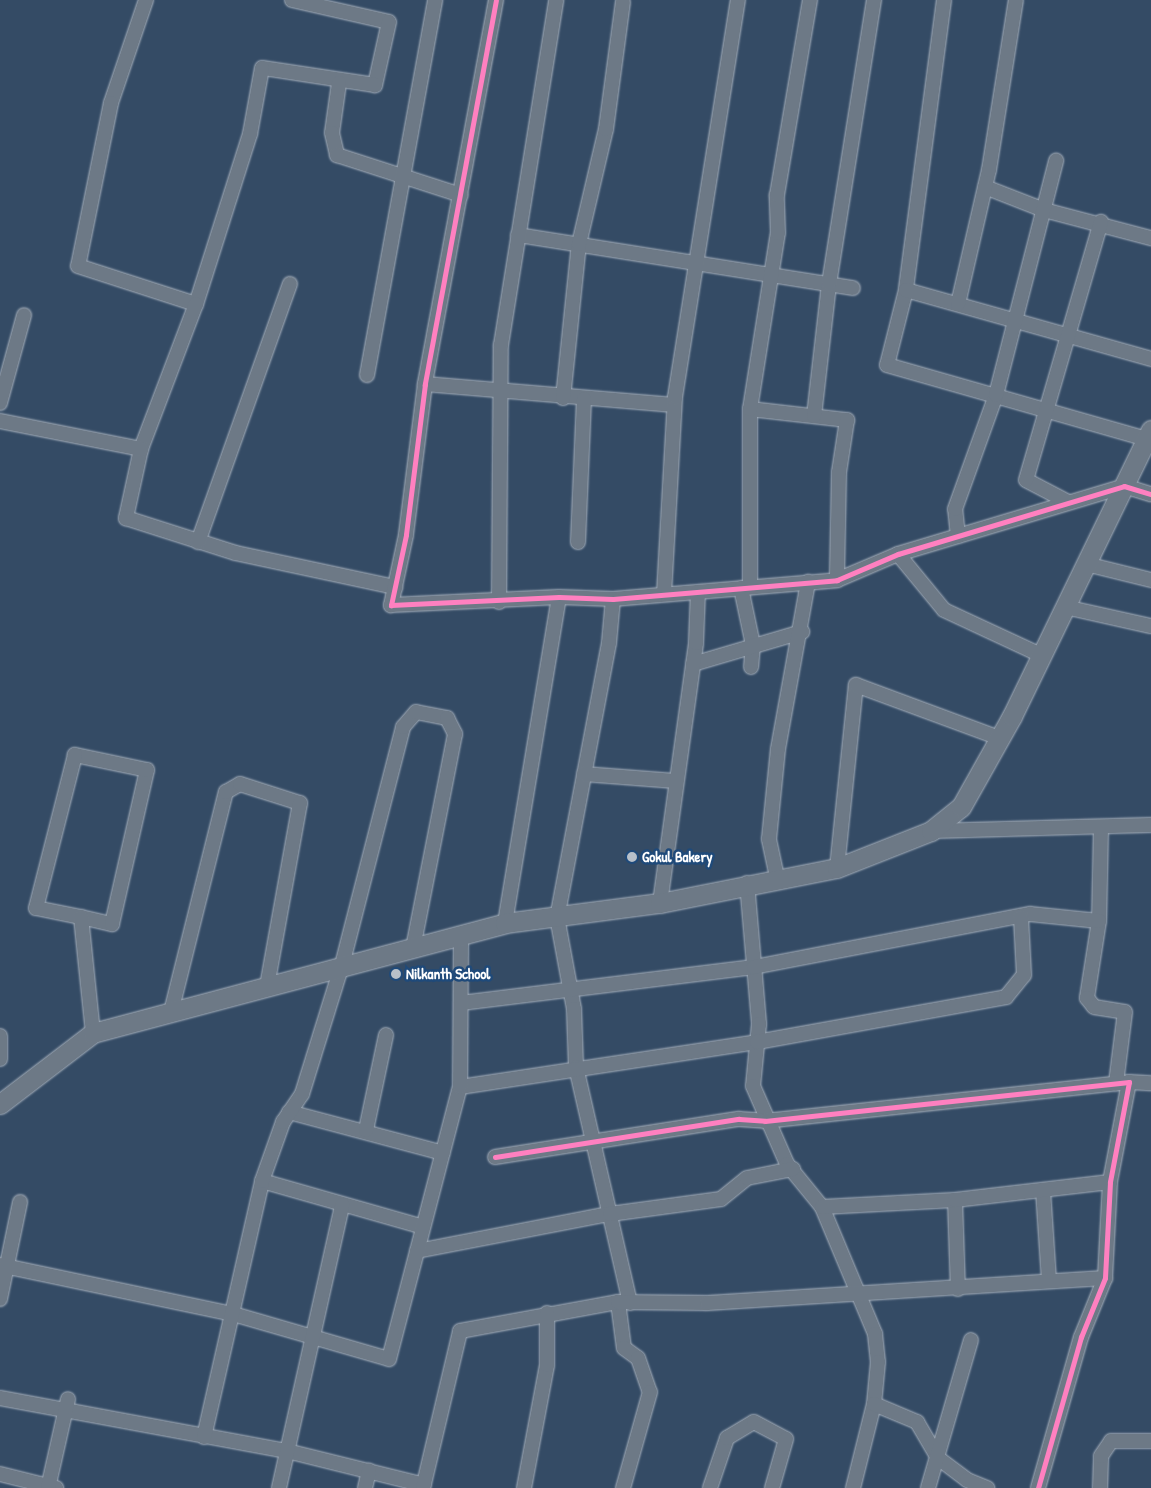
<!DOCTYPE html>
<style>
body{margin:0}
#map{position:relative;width:1151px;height:1488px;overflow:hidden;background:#344b65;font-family:"Patrick Hand",sans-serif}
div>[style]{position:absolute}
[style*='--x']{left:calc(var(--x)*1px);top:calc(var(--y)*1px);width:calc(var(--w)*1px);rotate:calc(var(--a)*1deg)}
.roads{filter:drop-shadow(0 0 1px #a4aeba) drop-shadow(0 0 1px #a4aeba)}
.street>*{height:14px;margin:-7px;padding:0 7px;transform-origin:7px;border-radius:7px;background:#6d7986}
.secondary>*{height:19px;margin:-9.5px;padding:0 9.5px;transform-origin:9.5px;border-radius:9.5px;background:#6d7986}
.cycleway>*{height:5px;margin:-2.5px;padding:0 2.5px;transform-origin:2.5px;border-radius:2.5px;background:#ff80c0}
.dots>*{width:14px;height:14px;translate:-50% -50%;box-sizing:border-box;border:2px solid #1f4a7a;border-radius:50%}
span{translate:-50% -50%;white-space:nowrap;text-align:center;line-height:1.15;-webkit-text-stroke:5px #1f4a7a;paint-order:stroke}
.poi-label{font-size:15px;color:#fff;font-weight:700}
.left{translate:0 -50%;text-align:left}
</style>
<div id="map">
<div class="roads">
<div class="street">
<div style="--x:146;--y:0;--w:109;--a:108.8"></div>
<div style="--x:111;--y:103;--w:166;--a:101.4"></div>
<div style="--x:78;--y:266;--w:124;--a:17.9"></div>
<div style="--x:292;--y:0;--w:99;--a:12.8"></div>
<div style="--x:389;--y:22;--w:65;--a:102.5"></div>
<div style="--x:375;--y:85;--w:114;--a:-171.4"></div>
<div style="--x:262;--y:68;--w:67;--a:100.3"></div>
<div style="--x:250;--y:134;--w:178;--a:107.6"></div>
<div style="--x:196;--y:304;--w:155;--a:110.8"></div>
<div style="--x:141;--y:449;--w:71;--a:102.3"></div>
<div style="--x:126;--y:518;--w:115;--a:17.7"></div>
<div style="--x:236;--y:553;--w:163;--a:12.1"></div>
<div style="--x:496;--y:0;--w:391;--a:100.5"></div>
<div style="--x:425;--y:384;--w:152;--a:97.2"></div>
<div style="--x:406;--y:535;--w:72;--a:102.1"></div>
<div style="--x:391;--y:605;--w:168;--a:-2.7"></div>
<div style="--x:559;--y:597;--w:54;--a:2.1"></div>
<div style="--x:613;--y:599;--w:225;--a:-4.8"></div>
<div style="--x:837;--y:580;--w:66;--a:-23.1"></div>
<div style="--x:898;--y:554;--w:236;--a:-16.7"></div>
<div style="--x:1124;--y:486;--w:28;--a:17"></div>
<div style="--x:944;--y:0;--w:292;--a:97.5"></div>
<div style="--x:906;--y:290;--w:77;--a:104.2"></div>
<div style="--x:887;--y:365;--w:269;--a:15.9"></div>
<div style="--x:339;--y:83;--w:50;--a:98"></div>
<div style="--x:332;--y:133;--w:23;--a:77"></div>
<div style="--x:337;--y:155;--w:130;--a:17.9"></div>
<div style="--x:985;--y:187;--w:63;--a:21.3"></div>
<div style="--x:1044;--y:210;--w:111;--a:14.7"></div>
<div style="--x:518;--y:235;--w:339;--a:9"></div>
<div style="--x:906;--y:290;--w:255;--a:15.7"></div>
<div style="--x:958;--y:304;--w:138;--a:-77"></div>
<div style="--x:989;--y:170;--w:172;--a:-81"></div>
<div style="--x:367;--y:375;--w:381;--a:-79.7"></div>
<div style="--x:425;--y:384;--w:250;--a:4.8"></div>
<div style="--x:563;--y:398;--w:155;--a:-84.1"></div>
<div style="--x:579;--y:244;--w:118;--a:-76.8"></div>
<div style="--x:606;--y:129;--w:128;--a:-82.4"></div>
<div style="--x:0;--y:403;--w:91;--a:-74.7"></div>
<div style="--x:750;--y:409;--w:98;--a:6.5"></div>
<div style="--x:847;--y:420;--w:53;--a:98.7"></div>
<div style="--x:839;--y:472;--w:108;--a:91.1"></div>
<div style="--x:814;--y:416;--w:133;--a:-83.5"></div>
<div style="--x:829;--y:284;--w:288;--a:-81"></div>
<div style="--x:0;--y:421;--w:144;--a:11.2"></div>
<div style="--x:1068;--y:502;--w:47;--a:-152.4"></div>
<div style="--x:1026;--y:480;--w:269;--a:-73.8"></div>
<div style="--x:958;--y:536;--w:27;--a:-96"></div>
<div style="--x:955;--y:509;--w:121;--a:-70.2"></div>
<div style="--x:996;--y:395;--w:242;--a:-75.6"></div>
<div style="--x:198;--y:542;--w:274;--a:-70.4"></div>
<div style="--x:578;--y:542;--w:143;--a:-87.6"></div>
<div style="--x:898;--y:554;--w:72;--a:50.6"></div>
<div style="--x:944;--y:610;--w:107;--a:24.9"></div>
<div style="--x:1086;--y:564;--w:67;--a:13.8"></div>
<div style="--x:750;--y:587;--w:178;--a:-90"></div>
<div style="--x:750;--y:409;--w:178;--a:-81"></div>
<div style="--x:778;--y:233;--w:38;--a:-92"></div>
<div style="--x:777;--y:195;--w:198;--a:-80.4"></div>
<div style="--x:741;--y:588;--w:58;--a:78.1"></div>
<div style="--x:753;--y:645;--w:22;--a:95"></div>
<div style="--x:664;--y:594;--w:197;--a:-86.8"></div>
<div style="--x:675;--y:397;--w:402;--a:-81"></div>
<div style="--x:613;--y:599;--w:44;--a:95.2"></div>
<div style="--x:609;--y:643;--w:279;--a:100.7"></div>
<div style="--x:557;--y:917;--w:94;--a:79.5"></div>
<div style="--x:574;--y:1009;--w:58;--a:88"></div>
<div style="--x:576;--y:1067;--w:242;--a:77.1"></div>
<div style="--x:499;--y:602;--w:257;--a:-89.6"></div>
<div style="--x:501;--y:345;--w:349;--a:-80.9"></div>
<div style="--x:1065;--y:607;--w:88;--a:12.5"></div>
<div style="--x:693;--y:664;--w:114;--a:-16.4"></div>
<div style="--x:584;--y:774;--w:91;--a:4.4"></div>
<div style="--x:1101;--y:828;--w:93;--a:91.2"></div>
<div style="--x:1099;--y:921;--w:78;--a:98.9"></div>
<div style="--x:1087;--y:998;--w:11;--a:52"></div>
<div style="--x:1094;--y:1007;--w:31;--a:9"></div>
<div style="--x:1125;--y:1012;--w:72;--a:97.2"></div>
<div style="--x:931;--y:831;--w:220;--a:-1.6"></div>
<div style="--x:837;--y:868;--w:184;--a:-84.1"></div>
<div style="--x:856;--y:685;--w:153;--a:20.3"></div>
<div style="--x:777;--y:877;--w:39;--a:-102"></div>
<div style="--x:769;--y:839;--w:90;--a:-84.3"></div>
<div style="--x:778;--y:749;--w:170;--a:-79.8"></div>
<div style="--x:747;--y:883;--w:142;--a:85.1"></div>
<div style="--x:759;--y:1024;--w:62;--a:95.5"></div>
<div style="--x:753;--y:1086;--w:85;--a:66.4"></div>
<div style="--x:787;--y:1164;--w:55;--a:50.9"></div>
<div style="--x:822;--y:1207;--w:138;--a:67.3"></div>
<div style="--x:875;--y:1334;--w:28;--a:84"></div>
<div style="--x:878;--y:1362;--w:42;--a:95.4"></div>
<div style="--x:874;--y:1404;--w:87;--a:104"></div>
<div style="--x:660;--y:903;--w:262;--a:-82.1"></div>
<div style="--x:696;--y:643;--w:51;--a:-87.8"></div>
<div style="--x:81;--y:917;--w:32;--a:13"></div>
<div style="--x:112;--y:924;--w:158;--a:-77.2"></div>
<div style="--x:147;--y:770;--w:74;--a:-168.2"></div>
<div style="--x:75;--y:755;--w:158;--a:104.3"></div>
<div style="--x:36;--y:908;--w:46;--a:11.3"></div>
<div style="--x:81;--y:917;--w:117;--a:84.1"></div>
<div style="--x:505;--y:923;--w:330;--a:-80.6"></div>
<div style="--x:461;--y:1003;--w:295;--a:-7"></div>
<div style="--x:754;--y:967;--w:281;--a:-10.9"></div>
<div style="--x:1030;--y:914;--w:69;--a:5.8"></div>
<div style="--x:171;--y:1012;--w:227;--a:-76"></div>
<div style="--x:226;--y:792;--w:16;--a:-30"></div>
<div style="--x:240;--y:784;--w:63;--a:17.6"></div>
<div style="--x:300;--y:803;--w:187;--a:100.2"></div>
<div style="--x:0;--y:1036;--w:23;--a:90"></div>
<div style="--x:1129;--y:1082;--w:22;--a:3"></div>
<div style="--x:460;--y:1087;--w:300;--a:-8.6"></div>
<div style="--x:757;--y:1042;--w:253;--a:-10.2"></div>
<div style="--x:1006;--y:997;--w:28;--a:-51"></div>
<div style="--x:1024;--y:975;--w:58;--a:-93"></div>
<div style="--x:289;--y:1112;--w:159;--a:14.9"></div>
<div style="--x:366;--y:1130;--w:97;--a:-78.1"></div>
<div style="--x:495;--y:1157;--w:247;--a:-8.9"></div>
<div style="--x:739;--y:1119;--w:26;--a:4"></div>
<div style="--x:765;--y:1121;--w:366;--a:-6.1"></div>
<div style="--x:1129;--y:1082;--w:102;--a:100.8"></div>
<div style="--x:1110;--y:1182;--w:96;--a:93"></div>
<div style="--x:1105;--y:1278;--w:64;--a:112.1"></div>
<div style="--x:1081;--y:1337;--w:157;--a:105.9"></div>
<div style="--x:262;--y:1181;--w:167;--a:15.9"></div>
<div style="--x:1043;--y:1190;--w:90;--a:86.2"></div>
<div style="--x:955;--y:1200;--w:89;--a:88.1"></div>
<div style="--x:822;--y:1207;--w:133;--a:-3"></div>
<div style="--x:955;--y:1200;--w:156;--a:-6.6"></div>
<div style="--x:417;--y:1251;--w:197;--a:-10.9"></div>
<div style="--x:610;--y:1214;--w:112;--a:-7.7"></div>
<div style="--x:721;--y:1199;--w:33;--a:-39"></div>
<div style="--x:747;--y:1178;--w:47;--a:-11.1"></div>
<div style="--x:0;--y:1265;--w:238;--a:11.9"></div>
<div style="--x:233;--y:1314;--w:162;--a:16.1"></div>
<div style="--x:389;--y:1359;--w:281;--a:-75.4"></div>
<div style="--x:460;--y:1087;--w:153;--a:-89.6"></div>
<div style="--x:0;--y:1299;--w:99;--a:-78.3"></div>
<div style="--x:618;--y:1302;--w:46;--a:82.6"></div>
<div style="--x:624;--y:1348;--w:17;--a:36"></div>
<div style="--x:638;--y:1358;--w:36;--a:71"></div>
<div style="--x:650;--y:1392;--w:100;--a:105.7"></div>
<div style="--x:0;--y:1398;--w:292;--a:10.5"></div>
<div style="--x:287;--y:1451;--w:141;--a:13.9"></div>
<div style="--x:874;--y:1404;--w:47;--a:22.7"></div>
<div style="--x:917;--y:1422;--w:42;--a:59.7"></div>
<div style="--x:938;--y:1458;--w:36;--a:37"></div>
<div style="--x:967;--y:1480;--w:22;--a:22"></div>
<div style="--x:204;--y:1437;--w:262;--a:-77.2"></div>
<div style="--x:262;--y:1181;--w:63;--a:-70.4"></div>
<div style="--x:283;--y:1122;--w:34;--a:-56"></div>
<div style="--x:302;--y:1094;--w:135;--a:-72.8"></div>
<div style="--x:342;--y:965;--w:246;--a:-75.6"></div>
<div style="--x:403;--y:727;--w:20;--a:-49"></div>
<div style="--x:416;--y:712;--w:32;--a:11"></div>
<div style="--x:447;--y:718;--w:18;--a:63"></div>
<div style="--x:455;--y:734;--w:218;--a:101.1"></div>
<div style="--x:0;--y:1474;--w:58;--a:14"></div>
<div style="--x:48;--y:1488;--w:91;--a:-77.3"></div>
<div style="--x:279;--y:1488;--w:290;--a:-77.4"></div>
<div style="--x:365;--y:1488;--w:18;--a:-77"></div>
<div style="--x:423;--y:1488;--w:161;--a:-76.7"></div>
<div style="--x:460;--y:1331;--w:161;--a:-10.4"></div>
<div style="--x:618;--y:1302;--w:89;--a:0.6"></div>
<div style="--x:707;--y:1303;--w:399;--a:-3.6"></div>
<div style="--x:524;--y:1488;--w:125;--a:-79.4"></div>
<div style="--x:547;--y:1365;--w:52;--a:-90"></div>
<div style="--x:710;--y:1488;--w:53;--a:-71.2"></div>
<div style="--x:727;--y:1438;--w:31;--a:-31"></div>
<div style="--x:754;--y:1422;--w:36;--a:28"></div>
<div style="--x:786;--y:1439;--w:51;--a:105.9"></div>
<div style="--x:928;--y:1488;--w:154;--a:-73.8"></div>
<div style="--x:1100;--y:1488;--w:32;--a:-88"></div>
<div style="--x:1101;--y:1456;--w:18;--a:-56"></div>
<div style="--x:1111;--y:1441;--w:40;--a:0"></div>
</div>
<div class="secondary">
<div style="--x:0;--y:1104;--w:117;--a:-37.4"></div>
<div style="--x:93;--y:1033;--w:426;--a:-14.9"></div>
<div style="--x:505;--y:923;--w:156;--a:-7.4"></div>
<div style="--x:660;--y:903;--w:180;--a:-11.2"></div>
<div style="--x:837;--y:868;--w:101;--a:-21.5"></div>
<div style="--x:931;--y:831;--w:38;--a:-39"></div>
<div style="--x:961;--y:807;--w:104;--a:-60.7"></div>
<div style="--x:1012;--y:716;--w:318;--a:-64.1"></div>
</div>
</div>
<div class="cycleway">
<div style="--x:496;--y:0;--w:391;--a:100.5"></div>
<div style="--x:425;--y:384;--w:152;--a:97.2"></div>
<div style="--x:406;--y:535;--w:72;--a:102.1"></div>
<div style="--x:391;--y:605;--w:168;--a:-2.7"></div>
<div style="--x:559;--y:597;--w:54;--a:2.1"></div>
<div style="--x:613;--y:599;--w:225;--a:-4.8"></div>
<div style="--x:837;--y:580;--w:66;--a:-23.1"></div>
<div style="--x:898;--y:554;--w:236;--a:-16.7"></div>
<div style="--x:1124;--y:486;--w:28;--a:17"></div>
<div style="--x:495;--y:1157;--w:247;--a:-8.9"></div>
<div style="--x:739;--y:1119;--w:26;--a:4"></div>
<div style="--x:765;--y:1121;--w:366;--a:-6.1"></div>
<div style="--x:1129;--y:1082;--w:102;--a:100.8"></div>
<div style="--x:1110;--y:1182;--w:96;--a:93"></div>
<div style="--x:1105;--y:1278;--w:64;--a:112.1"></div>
<div style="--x:1081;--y:1337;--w:157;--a:105.9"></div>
</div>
<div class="dots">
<div style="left:632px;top:857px;background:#b8c0c9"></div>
<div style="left:396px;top:974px;background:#b8c0c9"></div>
</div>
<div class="poi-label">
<span class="left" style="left:642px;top:857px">Gokul Bakery</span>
<span class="left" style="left:406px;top:974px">Nilkanth School</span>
</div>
</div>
